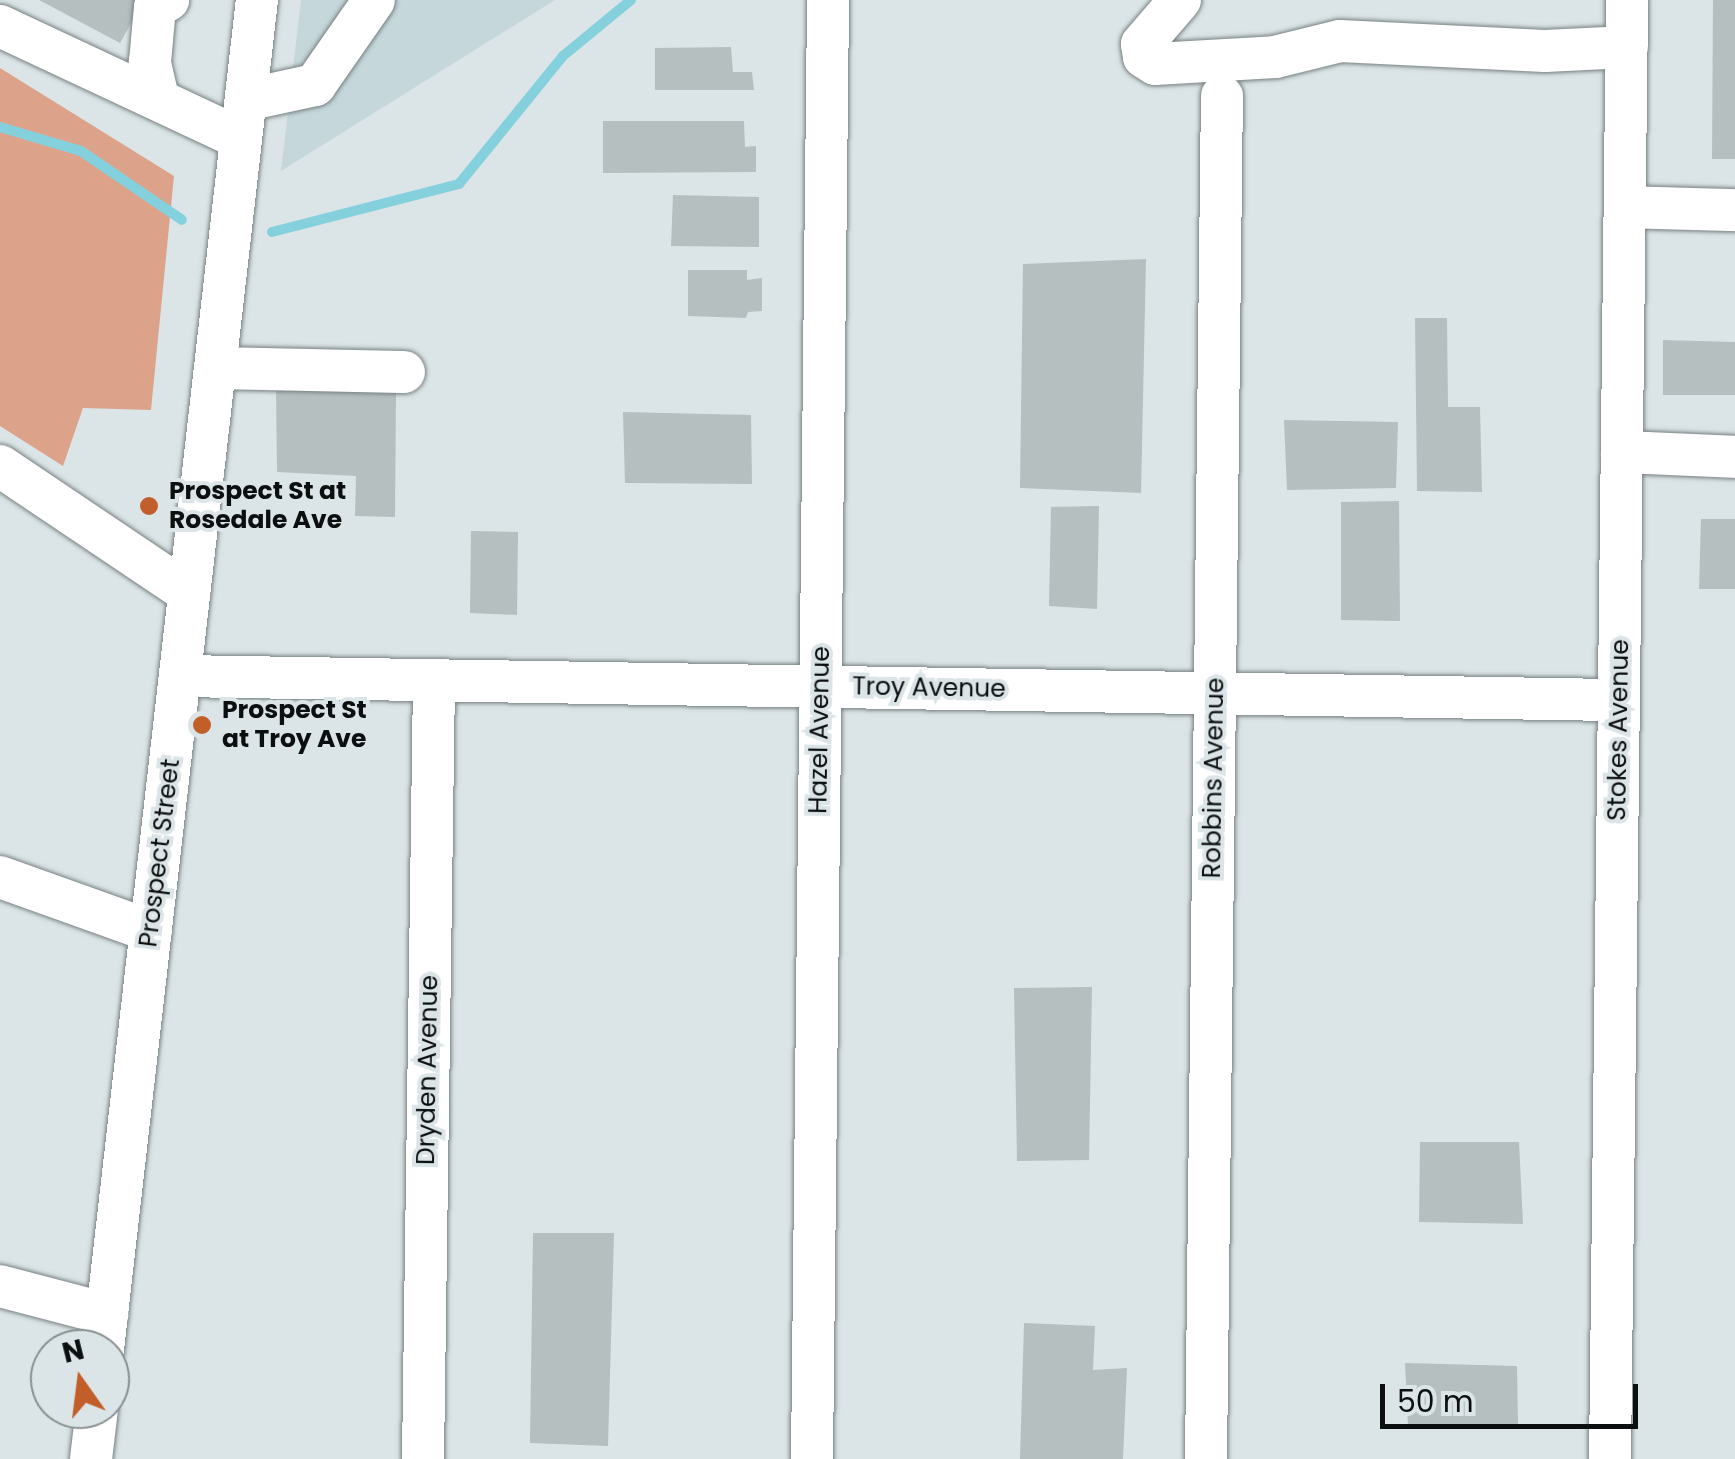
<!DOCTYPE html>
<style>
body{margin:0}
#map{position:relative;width:1735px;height:1459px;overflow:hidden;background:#dbe4e6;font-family:Poppins,sans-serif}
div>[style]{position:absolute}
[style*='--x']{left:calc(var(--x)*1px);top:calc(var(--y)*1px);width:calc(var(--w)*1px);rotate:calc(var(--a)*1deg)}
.built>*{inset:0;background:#c5d7db}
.forest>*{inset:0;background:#dda38a}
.stream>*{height:10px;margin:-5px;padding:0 5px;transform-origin:5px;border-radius:5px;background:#84d0dd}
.building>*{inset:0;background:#b6bfc0}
.roads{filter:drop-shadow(0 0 2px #788182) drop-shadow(0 0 2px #788182)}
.minor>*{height:42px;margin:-21px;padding:0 21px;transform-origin:21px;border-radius:21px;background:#fff}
.dots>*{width:28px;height:28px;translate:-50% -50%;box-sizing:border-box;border:5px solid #dbe4e6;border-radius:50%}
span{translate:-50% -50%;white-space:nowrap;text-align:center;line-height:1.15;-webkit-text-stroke:8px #dbe4e6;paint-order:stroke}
.poi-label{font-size:25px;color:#0c0f10;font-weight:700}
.left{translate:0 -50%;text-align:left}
.street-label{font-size:25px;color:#0c0f10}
.north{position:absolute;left:30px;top:1329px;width:100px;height:100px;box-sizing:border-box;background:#dbe4e6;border:2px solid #888f90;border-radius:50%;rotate:346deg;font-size:28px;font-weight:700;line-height:40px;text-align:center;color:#0c0f10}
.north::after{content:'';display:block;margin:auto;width:35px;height:45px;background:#c25e29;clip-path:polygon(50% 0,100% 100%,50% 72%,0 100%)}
.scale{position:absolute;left:1380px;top:1384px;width:258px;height:45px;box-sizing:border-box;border:5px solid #0c0f10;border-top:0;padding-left:12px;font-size:30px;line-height:35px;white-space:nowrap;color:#0c0f10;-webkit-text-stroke:8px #dbe4e6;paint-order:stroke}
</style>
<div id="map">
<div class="built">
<div style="clip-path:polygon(301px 0,555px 0,281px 171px)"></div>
</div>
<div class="forest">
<div style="clip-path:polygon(0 68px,174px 176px,151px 410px,83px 408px,63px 466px,0 426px)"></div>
</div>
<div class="stream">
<div style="--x:0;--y:127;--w:84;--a:16.5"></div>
<div style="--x:81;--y:151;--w:122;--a:34.3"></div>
<div style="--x:272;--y:232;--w:193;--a:-14.4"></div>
<div style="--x:459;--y:184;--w:165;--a:-50.9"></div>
<div style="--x:563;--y:56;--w:88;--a:-39.5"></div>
</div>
<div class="building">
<div style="clip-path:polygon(39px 0,144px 0,120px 43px)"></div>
<div style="clip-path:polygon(1713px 0,1735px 0,1735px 159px,1712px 159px)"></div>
<div style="clip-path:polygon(731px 47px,733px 72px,752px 72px,754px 90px,655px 90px,655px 48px)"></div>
<div style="clip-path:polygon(603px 121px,744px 121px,745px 147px,756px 146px,756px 172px,603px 173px)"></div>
<div style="clip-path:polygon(673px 195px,759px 197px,759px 247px,671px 246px)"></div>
<div style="clip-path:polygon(1146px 259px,1141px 493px,1020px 488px,1023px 264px)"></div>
<div style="clip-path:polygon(688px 270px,747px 270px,747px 280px,762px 278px,762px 311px,748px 312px,746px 318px,688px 316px)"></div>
<div style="clip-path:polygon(1415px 318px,1447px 318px,1448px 407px,1480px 407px,1482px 492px,1417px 491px)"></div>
<div style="clip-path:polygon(1663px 340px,1735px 342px,1735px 395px,1663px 395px)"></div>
<div style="clip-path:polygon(276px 387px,396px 393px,395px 517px,355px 516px,356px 476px,277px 472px)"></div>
<div style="clip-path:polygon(623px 412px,751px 415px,752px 484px,625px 483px)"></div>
<div style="clip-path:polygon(1284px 420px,1398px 422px,1396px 488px,1287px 490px)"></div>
<div style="clip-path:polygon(1399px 501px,1400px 621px,1341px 620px,1341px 502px)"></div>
<div style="clip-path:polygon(1099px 506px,1097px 609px,1049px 606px,1051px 507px)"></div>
<div style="clip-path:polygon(1701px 519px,1735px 519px,1735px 589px,1699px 589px)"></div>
<div style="clip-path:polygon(471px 531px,518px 532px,517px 615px,470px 613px)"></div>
<div style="clip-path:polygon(1092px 987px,1089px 1160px,1017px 1161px,1014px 988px)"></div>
<div style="clip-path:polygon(1420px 1142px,1519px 1142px,1523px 1224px,1419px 1222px)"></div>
<div style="clip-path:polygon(533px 1233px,614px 1233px,608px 1446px,530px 1443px)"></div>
<div style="clip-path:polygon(1024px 1323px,1095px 1326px,1093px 1370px,1127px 1368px,1123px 1459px,1020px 1459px)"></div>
<div style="clip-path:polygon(1405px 1363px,1517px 1366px,1518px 1427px,1408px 1426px)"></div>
</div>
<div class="roads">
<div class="minor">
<div style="--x:1180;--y:0;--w:58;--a:130.8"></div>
<div style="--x:1142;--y:44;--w:13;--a:81"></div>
<div style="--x:1144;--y:57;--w:13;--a:32"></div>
<div style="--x:1155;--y:64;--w:120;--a:-3.3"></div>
<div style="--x:1275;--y:57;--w:67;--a:-13.8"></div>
<div style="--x:1340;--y:41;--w:205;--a:2.8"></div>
<div style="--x:1545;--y:51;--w:82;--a:-2.8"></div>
<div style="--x:0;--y:26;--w:266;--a:25.1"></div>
<div style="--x:158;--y:98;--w:37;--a:-103"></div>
<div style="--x:150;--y:62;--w:55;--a:-84.8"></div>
<div style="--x:155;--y:7;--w:15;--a:-28"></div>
<div style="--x:246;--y:100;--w:71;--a:-12.3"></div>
<div style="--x:315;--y:85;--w:103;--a:-55.2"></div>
<div style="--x:1625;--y:207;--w:110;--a:1.6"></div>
<div style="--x:215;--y:368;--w:189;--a:1.2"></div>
<div style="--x:1622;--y:452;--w:113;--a:2.5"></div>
<div style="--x:0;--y:466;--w:228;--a:33.9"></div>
<div style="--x:180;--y:676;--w:1439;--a:0.96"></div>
<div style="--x:0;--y:877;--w:160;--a:19.7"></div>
<div style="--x:0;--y:1286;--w:111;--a:14.7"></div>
<div style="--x:103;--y:1349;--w:1358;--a:-83.49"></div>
<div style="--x:91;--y:1459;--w:50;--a:-83.2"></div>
<div style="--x:423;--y:1459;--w:779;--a:-89.19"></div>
<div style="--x:812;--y:1459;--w:1459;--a:-89.37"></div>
<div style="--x:1206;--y:1459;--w:1363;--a:-89.33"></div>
<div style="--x:1610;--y:1459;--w:1459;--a:-89.33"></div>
</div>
</div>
<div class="dots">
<div style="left:149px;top:506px;background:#c25e29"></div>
<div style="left:202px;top:725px;background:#c25e29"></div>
</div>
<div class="poi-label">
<span class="left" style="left:169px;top:506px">Prospect St at<br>Rosedale Ave</span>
<span class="left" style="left:222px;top:725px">Prospect St<br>at Troy Ave</span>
</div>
<div class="street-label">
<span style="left:929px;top:688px;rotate:1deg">Troy Avenue</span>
<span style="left:820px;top:730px;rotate:-89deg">Hazel Avenue</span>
<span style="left:1619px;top:730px;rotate:-89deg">Stokes Avenue</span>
<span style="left:1214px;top:778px;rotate:-89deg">Robbins Avenue</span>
<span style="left:160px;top:853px;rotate:-83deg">Prospect Street</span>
<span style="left:428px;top:1070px;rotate:-89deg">Dryden Avenue</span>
</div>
<div class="north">N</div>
<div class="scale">50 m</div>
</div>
